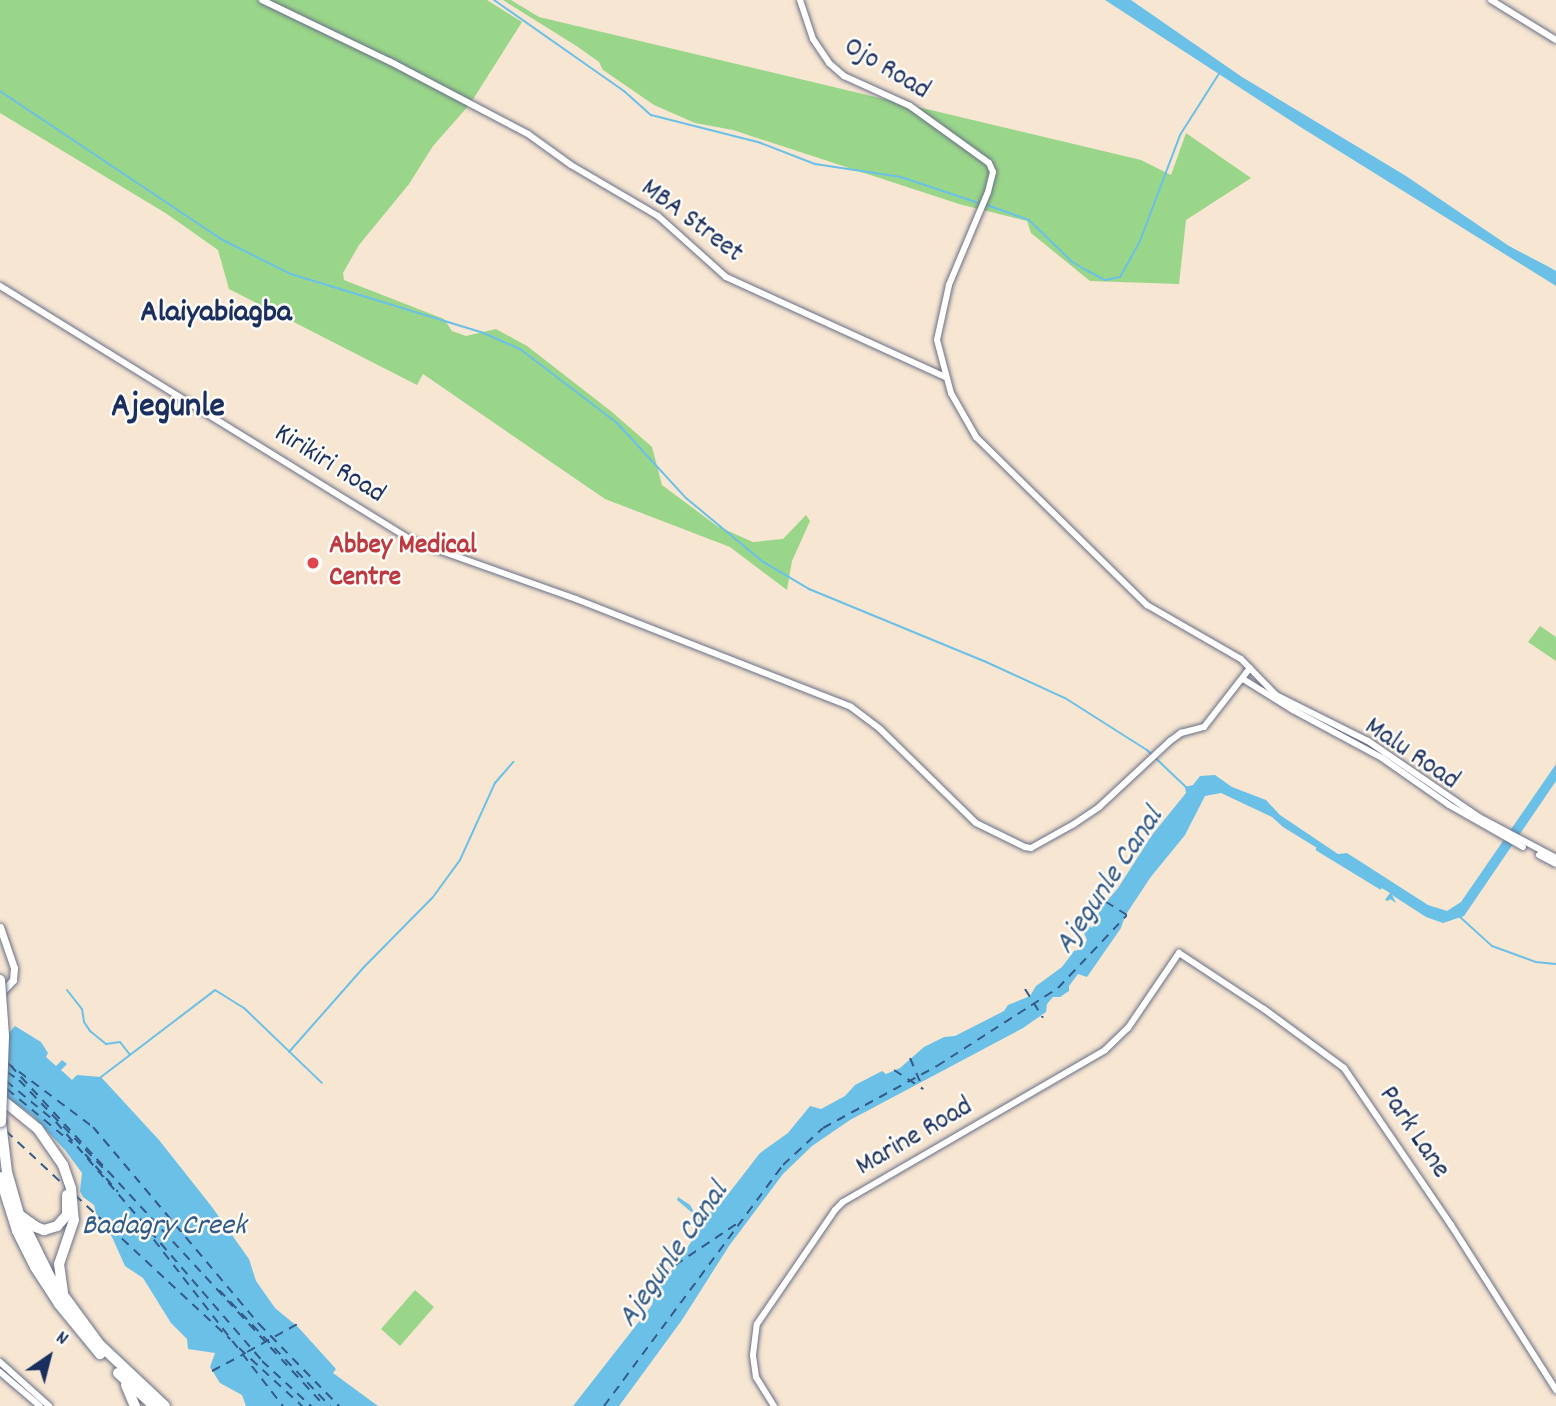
<!DOCTYPE html>
<style>
body{margin:0}
#map{position:relative;width:1556px;height:1406px;overflow:hidden;background:#f7e6d2;font-family:Dekko,sans-serif}
div>[style]{position:absolute}
[style*='--x']{left:calc(var(--x)*1px);top:calc(var(--y)*1px);width:calc(var(--w)*1px);rotate:calc(var(--a)*1deg)}
.green>*{inset:0;background:#9ad68a}
.water>*{inset:0;background:#6bc0e8}
.stream>*{height:2px;margin:-1px;padding:0 1px;transform-origin:1px;border-radius:1px;background:#6bc0e8}
.canal>*{height:3.5px;margin:-1.75px;padding:0 1.75px;transform-origin:1.75px;border-radius:1.75px;background:#6bc0e8}
.ferry>*{height:2px;margin-top:-1px;transform-origin:0;background:repeating-linear-gradient(90deg,#335a87 0 9px,transparent 0 16px)}
.roads{filter:drop-shadow(0 0 2px #686f87) drop-shadow(0 0 2px #686f87)}
.secondary>*{height:6px;margin:-3px;padding:0 3px;transform-origin:3px;border-radius:3px;background:#fff}
.primary>*{height:7px;margin:-3.5px;padding:0 3.5px;transform-origin:3.5px;border-radius:3.5px;background:#fff}
.highway>*{height:10px;margin:-5px;padding:0 5px;transform-origin:5px;border-radius:5px;background:#fff}
.bridges{filter:drop-shadow(0 0 2px #686f87) drop-shadow(0 0 2px #686f87)}
.highway-bridge>*{height:10px;margin:-5px;padding:0 5px;transform-origin:5px;border-radius:5px;background:#fff}
.dots>*{width:19px;height:19px;translate:-50% -50%;box-sizing:border-box;border:4px solid #fdfcf7;border-radius:50%}
span{translate:-50% -50%;white-space:nowrap;text-align:center;line-height:1.15;-webkit-text-stroke:5px #fdfcf7;paint-order:stroke}
.street-label{font-size:28px;color:#1b2f5e}
.health-label{font-size:28px;color:#be3a42;font-weight:700}
.left{translate:0 -50%;text-align:left}
.water-label{font-size:30px;color:#335a87;font-style:italic}
.quarter-label{font-size:32px;color:#1b2f5e;font-weight:700}
.district-label{font-size:35px;color:#1b2f5e;font-weight:700}
.north{position:absolute;left:14px;top:1322px;width:70px;height:70px;-webkit-text-stroke:5px #fdfcf7;paint-order:stroke;rotate:35deg;font-size:19px;font-weight:700;line-height:28px;text-align:center;color:#1b2f5e}
.north::after{content:'';display:block;margin:auto;width:24px;height:32px;background:#1b2f5e;clip-path:polygon(50% 0,100% 100%,50% 72%,0 100%)}
</style>
<div id="map">
<div class="green">
<div style="clip-path:polygon(0 0,487px 0,522px 22px,470px 104px,433px 146px,409px 184px,359px 245px,343px 273px,344px 280px,444px 319px,452px 331px,466px 336px,496px 329px,527px 346px,612px 412px,652px 447px,662px 485px,717px 526px,753px 542px,783px 539px,806px 515px,810px 521px,792px 561px,787px 590px,730px 547px,605px 499px,423px 374px,417px 385px,229px 289px,218px 250px,167px 214px,0 113px)"></div>
<div style="clip-path:polygon(503px 0,511px 0,539px 17px,1141px 160px,1171px 175px,1186px 133px,1251px 178px,1186px 220px,1179px 284px,1090px 281px,1031px 233px,1027px 221px,959px 204px,733px 130px,695px 123px,654px 105px,603px 70px,599px 62px,578px 47px)"></div>
<div style="clip-path:polygon(1540px 626px,1556px 637px,1556px 661px,1528px 642px)"></div>
<div style="clip-path:polygon(415px 1290px,434px 1307px,400px 1346px,381px 1329px)"></div>
</div>
<div class="water">
<div style="clip-path:polygon(1105px 0,1131px 0,1242px 77px,1406px 176px,1509px 246px,1549px 267px,1556px 271px,1556px 286px,1302px 128px)"></div>
<div style="clip-path:polygon(1556px 764px,1556px 781px,1464px 916px,1443px 923px,1426px 917px,1392px 895px,1396px 903px,1390px 899px,1388px 901px,1385px 900px,1390px 893px,1283px 827px,1272px 817px,1221px 793px,1205px 796px,1185px 835px,1150px 878px,1125px 916px,1121px 928px,1087px 977px,1078px 974px,1069px 986px,1069px 991px,1060px 997px,1053px 997px,1047px 1004px,1046px 1012px,1023px 1028px,850px 1120px,812px 1146px,783px 1174px,729px 1246px,682px 1320px,619px 1406px,573px 1406px,652px 1305px,657px 1282px,666px 1271px,670px 1273px,700px 1229px,695px 1225px,696px 1216px,677px 1200px,678px 1197px,690px 1205px,694px 1212px,704px 1215px,719px 1206px,760px 1153px,788px 1133px,810px 1106px,821px 1109px,845px 1096px,855px 1085px,882px 1071px,886px 1074px,900px 1068px,924px 1047px,944px 1037px,955px 1036px,1004px 1011px,1008px 1005px,1030px 996px,1036px 986px,1062px 967px,1074px 951px,1082px 949px,1087px 940px,1084px 933px,1087px 924px,1092px 928px,1101px 908px,1118px 888px,1152px 835px,1186px 793px,1185px 787px,1193px 785px,1200px 776px,1215px 775px,1232px 787px,1266px 800px,1280px 815px,1338px 854px,1347px 853px,1428px 905px,1447px 911px,1461px 902px)"></div>
<div style="clip-path:polygon(15px 1026px,41px 1042px,48px 1053px,46px 1057px,56px 1066px,62px 1060px,67px 1064px,61px 1070px,72px 1080px,77px 1075px,101px 1077px,159px 1140px,212px 1207px,249px 1259px,256px 1281px,275px 1308px,298px 1327px,336px 1369px,333px 1373px,378px 1406px,246px 1406px,242px 1395px,220px 1383px,210px 1367px,215px 1353px,188px 1349px,187px 1339px,171px 1323px,143px 1278px,125px 1266px,112px 1237px,97px 1217px,94px 1205px,83px 1197px,80px 1191px,82px 1173px,65px 1150px,32px 1115px,0 1093px,7px 1035px)"></div>
</div>
<div class="stream">
<div style="--x:494;--y:0;--w:159;--a:35"></div>
<div style="--x:624;--y:91;--w:36;--a:42"></div>
<div style="--x:651;--y:115;--w:110;--a:14.2"></div>
<div style="--x:758;--y:142;--w:61;--a:21.1"></div>
<div style="--x:815;--y:164;--w:87;--a:8.6"></div>
<div style="--x:901;--y:177;--w:84;--a:18.6"></div>
<div style="--x:0;--y:91;--w:266;--a:33.8"></div>
<div style="--x:221;--y:239;--w:78;--a:26.6"></div>
<div style="--x:291;--y:274;--w:199;--a:17"></div>
<div style="--x:481;--y:332;--w:43;--a:23.6"></div>
<div style="--x:520;--y:349;--w:122;--a:37.3"></div>
<div style="--x:617;--y:423;--w:102;--a:47.4"></div>
<div style="--x:686;--y:498;--w:99;--a:39.7"></div>
<div style="--x:762;--y:561;--w:55;--a:30.8"></div>
<div style="--x:809;--y:589;--w:189;--a:22.4"></div>
<div style="--x:984;--y:661;--w:89;--a:24.6"></div>
<div style="--x:1065;--y:698;--w:97;--a:32.4"></div>
<div style="--x:1147;--y:750;--w:54;--a:43.5"></div>
<div style="--x:987;--y:205;--w:45;--a:19.7"></div>
<div style="--x:1029;--y:220;--w:59;--a:44.3"></div>
<div style="--x:1071;--y:261;--w:17;--a:31"></div>
<div style="--x:1086;--y:270;--w:21;--a:28"></div>
<div style="--x:1105;--y:280;--w:15;--a:-11"></div>
<div style="--x:1120;--y:277;--w:41;--a:-60.9"></div>
<div style="--x:1140;--y:241;--w:113;--a:-69.3"></div>
<div style="--x:1180;--y:135;--w:75;--a:-57.6"></div>
<div style="--x:1460;--y:917;--w:43;--a:42.2"></div>
<div style="--x:1492;--y:946;--w:47;--a:20"></div>
<div style="--x:1536;--y:962;--w:20;--a:6"></div>
<div style="--x:67;--y:990;--w:24;--a:52"></div>
<div style="--x:82;--y:1009;--w:13;--a:81"></div>
<div style="--x:84;--y:1022;--w:11;--a:56"></div>
<div style="--x:90;--y:1031;--w:21;--a:39"></div>
<div style="--x:106;--y:1044;--w:14;--a:-8"></div>
<div style="--x:120;--y:1042;--w:16;--a:52"></div>
<div style="--x:289;--y:1052;--w:113;--a:-48.6"></div>
<div style="--x:364;--y:967;--w:98;--a:-45.4"></div>
<div style="--x:433;--y:897;--w:46;--a:-53.9"></div>
<div style="--x:460;--y:860;--w:85;--a:-65.6"></div>
<div style="--x:495;--y:783;--w:28;--a:-49"></div>
<div style="--x:101;--y:1077;--w:143;--a:-37.3"></div>
<div style="--x:215;--y:990;--w:34;--a:32"></div>
<div style="--x:244;--y:1008;--w:108;--a:43.9"></div>
</div>
<div class="canal">
<div style="--x:1318;--y:849;--w:73;--a:31.5"></div>
</div>
<div class="ferry">
<div style="--x:1025;--y:989;--w:34;--a:58"></div>
<div style="--x:910;--y:1058;--w:30;--a:67"></div>
<div style="--x:6;--y:1062;--w:109;--a:36.8"></div>
<div style="--x:93;--y:1127;--w:258;--a:49.9"></div>
<div style="--x:259;--y:1324;--w:115;--a:45.7"></div>
<div style="--x:10;--y:1065;--w:464;--a:47.3"></div>
<div style="--x:894;--y:1070;--w:35;--a:33"></div>
<div style="--x:7;--y:1072;--w:14;--a:34"></div>
<div style="--x:19;--y:1080;--w:127;--a:46.3"></div>
<div style="--x:6;--y:1081;--w:65;--a:39.4"></div>
<div style="--x:56;--y:1122;--w:316;--a:49.2"></div>
<div style="--x:262;--y:1361;--w:67;--a:42.6"></div>
<div style="--x:7;--y:1089;--w:85;--a:39.7"></div>
<div style="--x:6;--y:1131;--w:82;--a:43"></div>
<div style="--x:85;--y:1154;--w:50;--a:49"></div>
<div style="--x:75;--y:1195;--w:212;--a:42.9"></div>
<div style="--x:144;--y:1227;--w:227;--a:52.2"></div>
<div style="--x:662;--y:1274;--w:92;--a:-33.9"></div>
<div style="--x:219;--y:1290;--w:161;--a:46.3"></div>
<div style="--x:239;--y:1348;--w:86;--a:42.6"></div>
<div style="--x:247;--y:1352;--w:62;--a:-29.1"></div>
<div style="--x:212;--y:1371;--w:34;--a:-28"></div>
<div style="--x:604;--y:1406;--w:300;--a:-53.4"></div>
<div style="--x:783;--y:1165;--w:54;--a:-42.8"></div>
<div style="--x:823;--y:1128;--w:130;--a:-28.5"></div>
<div style="--x:937;--y:1066;--w:144;--a:-32.8"></div>
<div style="--x:1058;--y:988;--w:100;--a:-46.6"></div>
<div style="--x:1127;--y:915;--w:25;--a:-148"></div>
</div>
<div class="roads">
<div class="secondary">
<div style="--x:262;--y:0;--w:141;--a:25.7"></div>
<div style="--x:389;--y:61;--w:157;--a:27.7"></div>
<div style="--x:528;--y:134;--w:53;--a:35.8"></div>
<div style="--x:571;--y:165;--w:101;--a:30.4"></div>
<div style="--x:658;--y:216;--w:91;--a:41.9"></div>
<div style="--x:726;--y:277;--w:241;--a:24.5"></div>
<div style="--x:800;--y:0;--w:41;--a:71.6"></div>
<div style="--x:813;--y:39;--w:29;--a:56"></div>
<div style="--x:829;--y:63;--w:20;--a:41"></div>
<div style="--x:844;--y:76;--w:72;--a:24.4"></div>
<div style="--x:910;--y:106;--w:97;--a:35.8"></div>
<div style="--x:989;--y:163;--w:10;--a:66"></div>
<div style="--x:993;--y:172;--w:21;--a:104"></div>
<div style="--x:988;--y:192;--w:101;--a:112.8"></div>
<div style="--x:949;--y:285;--w:56;--a:102.3"></div>
<div style="--x:937;--y:340;--w:55;--a:75.2"></div>
<div style="--x:951;--y:393;--w:51;--a:60.4"></div>
<div style="--x:976;--y:437;--w:240;--a:44.5"></div>
<div style="--x:1147;--y:605;--w:108;--a:29.9"></div>
<div style="--x:1241;--y:659;--w:50;--a:45.8"></div>
<div style="--x:1276;--y:695;--w:103;--a:26.6"></div>
<div style="--x:1368;--y:741;--w:135;--a:34.4"></div>
<div style="--x:1479;--y:817;--w:87;--a:28"></div>
<div style="--x:1491;--y:0;--w:76;--a:31.6"></div>
<div style="--x:0;--y:286;--w:485;--a:31.7"></div>
<div style="--x:413;--y:541;--w:173;--a:19.6"></div>
<div style="--x:576;--y:599;--w:295;--a:21.4"></div>
<div style="--x:851;--y:707;--w:36;--a:37"></div>
<div style="--x:880;--y:729;--w:134;--a:44.4"></div>
<div style="--x:976;--y:823;--w:55;--a:26.1"></div>
<div style="--x:1025;--y:847;--w:6;--a:9"></div>
<div style="--x:1031;--y:848;--w:49;--a:-29.2"></div>
<div style="--x:1074;--y:824;--w:30;--a:-34"></div>
<div style="--x:1099;--y:807;--w:97;--a:-42.9"></div>
<div style="--x:1170;--y:741;--w:14;--a:-36"></div>
<div style="--x:1181;--y:733;--w:24;--a:-15"></div>
<div style="--x:1204;--y:727;--w:75;--a:-52.1"></div>
<div style="--x:1243;--y:679;--w:59;--a:31.8"></div>
<div style="--x:1293;--y:710;--w:101;--a:28.3"></div>
<div style="--x:1382;--y:758;--w:82;--a:35"></div>
<div style="--x:1449;--y:805;--w:85;--a:29.6"></div>
<div style="--x:1539;--y:855;--w:19;--a:28"></div>
<div style="--x:0;--y:1362;--w:66;--a:41.9"></div>
<div style="--x:0;--y:1372;--w:52;--a:40.4"></div>
<div style="--x:774;--y:1406;--w:34;--a:-122"></div>
<div style="--x:756;--y:1377;--w:22;--a:-98"></div>
<div style="--x:753;--y:1355;--w:31;--a:-83"></div>
<div style="--x:757;--y:1324;--w:138;--a:-55.6"></div>
<div style="--x:835;--y:1210;--w:11;--a:-45"></div>
<div style="--x:843;--y:1202;--w:303;--a:-30.1"></div>
<div style="--x:1105;--y:1050;--w:32;--a:-44"></div>
<div style="--x:1128;--y:1028;--w:91;--a:-55.8"></div>
<div style="--x:1179;--y:953;--w:102;--a:33.4"></div>
<div style="--x:1264;--y:1009;--w:99;--a:36.4"></div>
<div style="--x:1344;--y:1068;--w:190;--a:55.7"></div>
<div style="--x:1451;--y:1225;--w:196;--a:57.5"></div>
</div>
<div class="primary">
<div style="--x:0;--y:927;--w:43;--a:71.1"></div>
<div style="--x:14;--y:968;--w:12;--a:95"></div>
<div style="--x:13;--y:980;--w:19;--a:133"></div>
</div>
<div class="highway">
<div style="--x:0;--y:1098;--w:49;--a:39.2"></div>
<div style="--x:38;--y:1129;--w:44;--a:55.2"></div>
<div style="--x:63;--y:1165;--w:24;--a:71"></div>
<div style="--x:71;--y:1188;--w:32;--a:85"></div>
<div style="--x:74;--y:1220;--w:46;--a:108.8"></div>
<div style="--x:59;--y:1264;--w:28;--a:82"></div>
<div style="--x:1;--y:1122;--w:50;--a:83.2"></div>
<div style="--x:7;--y:1172;--w:44;--a:74.1"></div>
<div style="--x:19;--y:1214;--w:70;--a:63.8"></div>
<div style="--x:50;--y:1277;--w:84;--a:53.7"></div>
<div style="--x:100;--y:1345;--w:89;--a:43.2"></div>
<div style="--x:0;--y:1177;--w:57;--a:72.5"></div>
<div style="--x:17;--y:1231;--w:40;--a:63.4"></div>
<div style="--x:35;--y:1267;--w:44;--a:57"></div>
<div style="--x:59;--y:1304;--w:65;--a:50.6"></div>
<div style="--x:21;--y:1216;--w:19;--a:36"></div>
<div style="--x:36;--y:1227;--w:9;--a:21"></div>
<div style="--x:44;--y:1230;--w:14;--a:-17"></div>
<div style="--x:57;--y:1226;--w:15;--a:-48"></div>
<div style="--x:67;--y:1215;--w:20;--a:-90"></div>
<div style="--x:118;--y:1373;--w:49;--a:42.5"></div>
<div style="--x:126;--y:1385;--w:23;--a:67"></div>
</div>
</div>
<div class="bridges">
<div class="highway-bridge">
<div style="--x:0;--y:980;--w:56;--a:85.9"></div>
<div style="--x:4;--y:1036;--w:86;--a:92"></div>
</div>
</div>
<div class="dots">
<div style="left:313px;top:563px;background:#e0444e"></div>
</div>
<div class="street-label">
<span style="left:886px;top:70px;rotate:31deg">Ojo Road</span>
<span style="left:691px;top:222px;rotate:37deg">MBA Street</span>
<span style="left:329px;top:465px;rotate:32deg">Kirikiri Road</span>
<span style="left:1411px;top:755px;rotate:34deg">Malu Road</span>
<span style="left:1413px;top:1133px;rotate:56deg">Park Lane</span>
<span style="left:915px;top:1138px;rotate:-30deg">Marine Road</span>
</div>
<div class="health-label">
<span class="left" style="left:329px;top:563px">Abbey Medical<br>Centre</span>
</div>
<div class="water-label">
<span style="left:1111px;top:882px;rotate:-56deg">Ajegunle Canal</span>
<span style="left:164px;top:1228px">Badagry Creek</span>
<span style="left:675px;top:1256px;rotate:-55deg">Ajegunle Canal</span>
</div>
<div class="quarter-label">
<span style="left:216px;top:314px">Alaiyabiagba</span>
</div>
<div class="district-label">
<span style="left:168px;top:408px">Ajegunle</span>
</div>
<div class="north">N</div>
</div>
